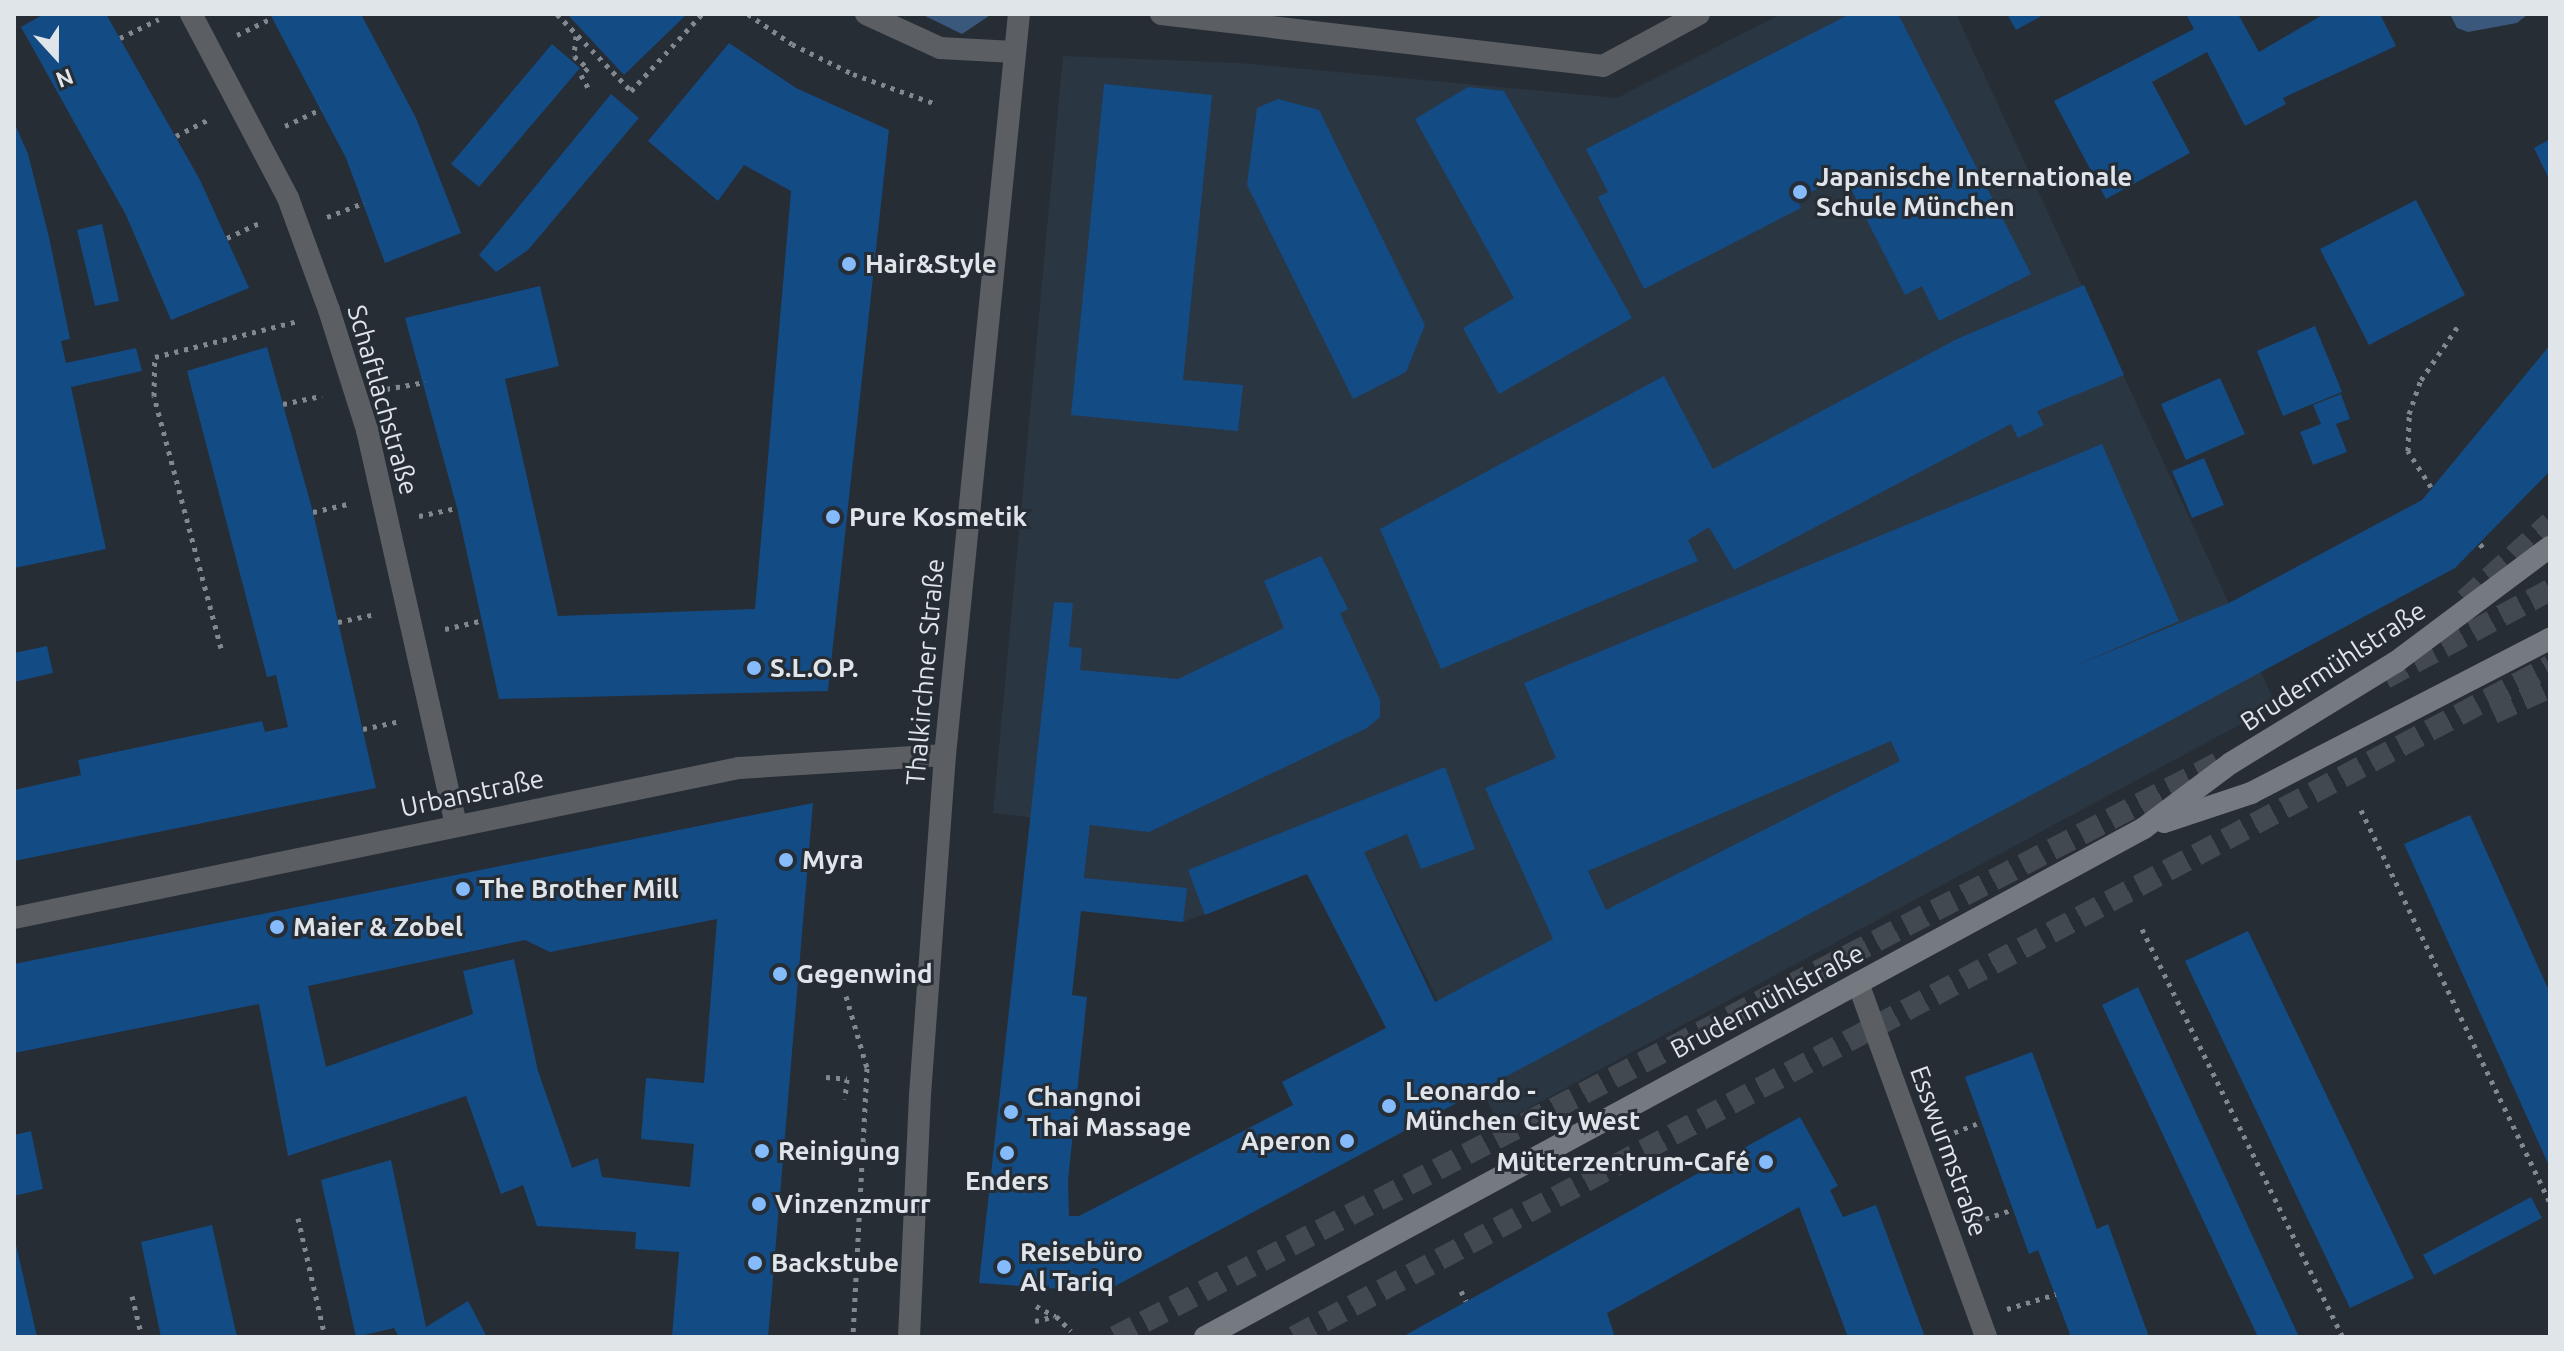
<!DOCTYPE html>
<meta charset="utf-8">
<style>
body{margin:0}
#map{position:relative;width:2564px;height:1351px;overflow:hidden;background:#262d35;font-family:Ubuntu,sans-serif}
div>[style]{position:absolute}
[style*='--x']{left:calc(var(--x)*1px);top:calc(var(--y)*1px);width:calc(var(--w)*1px);rotate:calc(var(--a)*1deg)}
.built>*{inset:0;background:#2b3643}
.green>*{inset:0;background:#39587c}
.building>*{inset:0;background:#134b85}
.trunk-tunnel>*{height:22px;margin-top:-11px;transform-origin:0;background:repeating-linear-gradient(90deg,#424950 0 22px,transparent 0 33px)}
.path>*{height:5px;margin-top:-2.5px;transform-origin:0;background:repeating-linear-gradient(90deg,#82888f 0 4px,transparent 0 10px)}
.minor>*{height:22px;margin:-11px;padding:0 11px;transform-origin:11px;border-radius:11px;background:#5b5e62}
.tertiary>*{height:22px;margin:-11px;padding:0 11px;transform-origin:11px;border-radius:11px;background:#5b5e62}
.secondary>*{height:22px;margin:-11px;padding:0 11px;transform-origin:11px;border-radius:11px;background:#747a80}
.dots>*{width:22px;height:22px;translate:-50% -50%;box-sizing:border-box;border:4px solid #262d35;border-radius:50%}
span{translate:-50% -50%;white-space:nowrap;text-align:center;line-height:1.15;-webkit-text-stroke:6px #262d35;paint-order:stroke}
.poi-label{font-size:26px;color:#e0e5ea;font-weight:700}
.left{translate:0 -50%;text-align:left}
.right{translate:-100% -50%;text-align:right}
.street-label{font-size:26px;color:#e0e5ea}
.frame{position:absolute;inset:0;border:16px solid #e0e5ea;pointer-events:none}
.north{position:absolute;left:16px;top:16px;width:80px;height:80px;-webkit-text-stroke:6px #262d35;paint-order:stroke;rotate:159deg;font-size:22px;font-weight:700;line-height:32px;text-align:center;color:#e0e5ea}
.north::after{content:'';display:block;margin:auto;width:28px;height:36px;background:#e0e5ea;clip-path:polygon(50% 0,100% 100%,50% 72%,0 100%)}
</style>
<div id="map">
<div class="built">
<div style="clip-path:polygon(1781px 14px,1956px 14px,2276px 705px,1499px 1124px,1364px 852px,1183px 922px,1081px 911px,1090px 825px,993px 813px,1063px 56px,1240px 63px,1617px 98px)"></div>
</div>
<div class="green">
<div style="clip-path:polygon(921px 14px,992px 14px,962px 34px)"></div>
<div style="clip-path:polygon(2450px 14px,2528px 14px,2517px 23px,2468px 32px,2457px 28px)"></div>
</div>
<div class="building">
<div style="clip-path:polygon(44px 14px,106px 14px,200px 180px,249px 288px,171px 320px,126px 215px,21px 27px)"></div>
<div style="clip-path:polygon(270px 14px,361px 14px,416px 118px,461px 233px,385px 263px,346px 158px)"></div>
<div style="clip-path:polygon(567px 14px,687px 14px,624px 75px)"></div>
<div style="clip-path:polygon(1850px 14px,1898px 14px,2031px 274px,1939px 321px,1922px 286px,1905px 295px,1844px 175px,1797px 199px,1801px 208px,1644px 289px,1598px 197px,1608px 192px,1586px 149px)"></div>
<div style="clip-path:polygon(2007px 14px,2045px 14px,2016px 30px)"></div>
<div style="clip-path:polygon(2186px 14px,2238px 14px,2259px 52px,2324px 14px,2380px 14px,2396px 46px,2283px 98px,2286px 104px,2245px 126px,2207px 52px,2152px 82px,2190px 153px,2106px 199px,2054px 101px,2194px 29px)"></div>
<div style="clip-path:polygon(729px 43px,796px 88px,889px 130px,828px 691px,499px 699px,457px 508px,405px 318px,540px 286px,559px 366px,505px 379px,558px 616px,755px 609px,791px 191px,744px 165px,718px 201px,648px 141px)"></div>
<div style="clip-path:polygon(552px 44px,580px 68px,479px 187px,451px 164px)"></div>
<div style="clip-path:polygon(1104px 84px,1212px 95px,1183px 380px,1243px 385px,1238px 431px,1071px 415px)"></div>
<div style="clip-path:polygon(1468px 87px,1504px 91px,1632px 318px,1499px 394px,1463px 328px,1514px 298px,1415px 119px)"></div>
<div style="clip-path:polygon(611px 94px,639px 118px,528px 250px,496px 272px,479px 255px)"></div>
<div style="clip-path:polygon(1278px 99px,1319px 110px,1425px 325px,1406px 372px,1353px 399px,1247px 185px,1257px 108px)"></div>
<div style="clip-path:polygon(14px 122px,28px 154px,49px 237px,70px 339px,61px 341px,66px 363px,136px 348px,142px 371px,71px 387px,106px 549px,14px 568px)"></div>
<div style="clip-path:polygon(2550px 139px,2550px 181px,2534px 148px)"></div>
<div style="clip-path:polygon(2416px 200px,2465px 295px,2369px 345px,2320px 249px)"></div>
<div style="clip-path:polygon(102px 224px,119px 301px,95px 306px,77px 230px)"></div>
<div style="clip-path:polygon(2084px 285px,2124px 375px,2037px 411px,2044px 425px,2018px 438px,2011px 424px,1734px 570px,1709px 527px,1688px 540px,1698px 561px,1441px 669px,1380px 529px,1664px 376px,1713px 469px,1957px 339px)"></div>
<div style="clip-path:polygon(2315px 326px,2342px 392px,2283px 416px,2257px 351px)"></div>
<div style="clip-path:polygon(evenodd,2550px 345px,2550px 471px,2455px 568px,1104px 1292px,979px 1283px,1054px 602px,1073px 603px,1069px 647px,1082px 648px,1080px 670px,1178px 679px,1284px 628px,1264px 581px,1321px 556px,1348px 609px,1340px 613px,1380px 700px,1380px 717px,1367px 728px,1149px 832px,1090px 825px,1084px 878px,1187px 888px,1183px 922px,1081px 911px,1072px 995px,1087px 997px,1068px 1181px,1069px 1216px,1079px 1216px,1293px 1105px,1282px 1082px,1386px 1028px,1307px 874px,1205px 915px,1188px 870px,1445px 767px,1475px 849px,1421px 869px,1407px 834px,1364px 852px,1435px 1002px,1553px 939px,1485px 788px,1556px 758px,1524px 683px,2102px 444px,2179px 621px,2072px 667px,2229px 603px,2422px 500px,2550px 345px,1891px 741px,1900px 761px,1606px 910px,1588px 871px,1891px 741px)"></div>
<div style="clip-path:polygon(267px 347px,313px 512px,376px 788px,14px 861px,14px 790px,81px 775px,78px 760px,262px 721px,265px 732px,288px 727px,276px 675px,267px 677px,187px 371px)"></div>
<div style="clip-path:polygon(2220px 378px,2245px 434px,2186px 460px,2161px 404px)"></div>
<div style="clip-path:polygon(2341px 394px,2350px 419px,2336px 424px,2347px 452px,2313px 465px,2300px 432px,2321px 424px,2313px 405px)"></div>
<div style="clip-path:polygon(2204px 458px,2224px 505px,2192px 518px,2172px 471px)"></div>
<div style="clip-path:polygon(47px 646px,53px 673px,14px 682px,14px 653px)"></div>
<div style="clip-path:polygon(evenodd,813px 803px,768px 1337px,672px 1337px,679px 1252px,635px 1249px,636px 1232px,537px 1226px,523px 1185px,501px 1194px,466px 1096px,288px 1156px,259px 1004px,14px 1053px,14px 964px,813px 803px,717px 919px,704px 1083px,646px 1078px,641px 1139px,694px 1144px,690px 1187px,602px 1177px,598px 1158px,572px 1168px,538px 1071px,514px 959px,463px 971px,473px 1014px,326px 1067px,308px 986px,525px 940px,550px 952px,717px 919px)"></div>
<div style="clip-path:polygon(2470px 815px,2550px 993px,2550px 1168px,2404px 844px)"></div>
<div style="clip-path:polygon(2248px 931px,2414px 1278px,2350px 1308px,2185px 961px)"></div>
<div style="clip-path:polygon(2138px 987px,2299px 1337px,2258px 1337px,2102px 1005px)"></div>
<div style="clip-path:polygon(2032px 1052px,2097px 1229px,2108px 1224px,2149px 1337px,2071px 1337px,2038px 1250px,2029px 1254px,1965px 1077px)"></div>
<div style="clip-path:polygon(1800px 1117px,1838px 1186px,1830px 1190px,1843px 1217px,1876px 1205px,1925px 1337px,1848px 1337px,1799px 1207px,1607px 1313px,1615px 1337px,1402px 1337px)"></div>
<div style="clip-path:polygon(31px 1131px,43px 1189px,14px 1196px,14px 1135px)"></div>
<div style="clip-path:polygon(391px 1160px,426px 1327px,468px 1301px,487px 1337px,399px 1337px,394px 1328px,356px 1337px,321px 1180px)"></div>
<div style="clip-path:polygon(2531px 1197px,2542px 1218px,2434px 1275px,2423px 1255px)"></div>
<div style="clip-path:polygon(212px 1225px,237px 1337px,161px 1337px,141px 1242px)"></div>
<div style="clip-path:polygon(14px 1240px,15px 1240px,37px 1337px,14px 1337px)"></div>
</div>
<div class="trunk-tunnel">
<div style="--x:2465;--y:600;--w:115;--a:-42.2"></div>
<div style="--x:2385;--y:678;--w:187;--a:-28.1"></div>
<div style="--x:2493;--y:713;--w:63;--a:-24.5"></div>
<div style="--x:1115;--y:1337;--w:1252;--a:-27.49"></div>
<div style="--x:1294;--y:1337;--w:1424;--a:-28.11"></div>
</div>
<div class="path">
<div style="--x:557;--y:14;--w:107;--a:46.1"></div>
<div style="--x:631;--y:91;--w:105;--a:-47.3"></div>
<div style="--x:748;--y:14;--w:53;--a:34.3"></div>
<div style="--x:792;--y:44;--w:68;--a:26.2"></div>
<div style="--x:853;--y:74;--w:88;--a:19.9"></div>
<div style="--x:237;--y:35;--w:39;--a:-26"></div>
<div style="--x:576;--y:36;--w:20;--a:96"></div>
<div style="--x:574;--y:56;--w:18;--a:41"></div>
<div style="--x:588;--y:68;--w:10;--a:135"></div>
<div style="--x:581;--y:75;--w:18;--a:61"></div>
<div style="--x:120;--y:38;--w:43;--a:-26"></div>
<div style="--x:285;--y:126;--w:40;--a:-25"></div>
<div style="--x:176;--y:136;--w:38;--a:-27"></div>
<div style="--x:327;--y:217;--w:40;--a:-21"></div>
<div style="--x:227;--y:238;--w:38;--a:-25"></div>
<div style="--x:386;--y:389;--w:40;--a:-10"></div>
<div style="--x:283;--y:404;--w:40;--a:-12"></div>
<div style="--x:2431;--y:487;--w:43;--a:-122.6"></div>
<div style="--x:2408;--y:451;--w:37;--a:-88"></div>
<div style="--x:2409;--y:414;--w:36;--a:-71"></div>
<div style="--x:2421;--y:380;--w:69;--a:-55.6"></div>
<div style="--x:313;--y:512;--w:39;--a:-13"></div>
<div style="--x:419;--y:516;--w:39;--a:-12"></div>
<div style="--x:2480;--y:544;--w:9;--a:49"></div>
<div style="--x:338;--y:622;--w:39;--a:-12"></div>
<div style="--x:445;--y:629;--w:39;--a:-13"></div>
<div style="--x:221;--y:648;--w:261;--a:-104.9"></div>
<div style="--x:154;--y:396;--w:39;--a:-89"></div>
<div style="--x:155;--y:357;--w:147;--a:-14.1"></div>
<div style="--x:363;--y:729;--w:39;--a:-12"></div>
<div style="--x:2361;--y:810;--w:436;--a:64.3"></div>
<div style="--x:2142;--y:929;--w:455;--a:63.8"></div>
<div style="--x:846;--y:996;--w:75;--a:73.7"></div>
<div style="--x:867;--y:1068;--w:269;--a:93"></div>
<div style="--x:826;--y:1077;--w:21;--a:5"></div>
<div style="--x:847;--y:1079;--w:20;--a:96"></div>
<div style="--x:1945;--y:1136;--w:39;--a:-21"></div>
<div style="--x:298;--y:1218;--w:122;--a:77.2"></div>
<div style="--x:1976;--y:1222;--w:39;--a:-19"></div>
<div style="--x:1461;--y:1291;--w:11;--a:63"></div>
<div style="--x:132;--y:1296;--w:42;--a:76.3"></div>
<div style="--x:1036;--y:1306;--w:21;--a:28"></div>
<div style="--x:2007;--y:1309;--w:51;--a:-17"></div>
<div style="--x:1035;--y:1321;--w:22;--a:-13"></div>
<div style="--x:1056;--y:1316;--w:21;--a:45"></div>
</div>
<div class="minor">
<div style="--x:191;--y:14;--w:208;--a:62.2"></div>
<div style="--x:288;--y:198;--w:119;--a:69.9"></div>
<div style="--x:329;--y:310;--w:126;--a:72.4"></div>
<div style="--x:367;--y:430;--w:405;--a:77.3"></div>
<div style="--x:866;--y:14;--w:81;--a:24.7"></div>
<div style="--x:940;--y:48;--w:74;--a:3.1"></div>
<div style="--x:1161;--y:14;--w:445;--a:6.7"></div>
<div style="--x:1603;--y:66;--w:109;--a:-28.4"></div>
<div style="--x:14;--y:918;--w:740;--a:-11.69"></div>
<div style="--x:739;--y:768;--w:206;--a:-3.6"></div>
<div style="--x:1858;--y:983;--w:376;--a:70.1"></div>
</div>
<div class="tertiary">
<div style="--x:909;--y:1337;--w:242;--a:-87.4"></div>
<div style="--x:920;--y:1095;--w:341;--a:-85.8"></div>
<div style="--x:945;--y:755;--w:745;--a:-84.3"></div>
</div>
<div class="secondary">
<div style="--x:2164;--y:822;--w:92;--a:-18.4"></div>
<div style="--x:2251;--y:793;--w:336;--a:-27.3"></div>
<div style="--x:1205;--y:1337;--w:1068;--a:-28.46"></div>
<div style="--x:2144;--y:828;--w:109;--a:-36.8"></div>
<div style="--x:2231;--y:763;--w:193;--a:-31.5"></div>
<div style="--x:2396;--y:662;--w:192;--a:-36.8"></div>
</div>
<div class="dots">
<div style="left:1800px;top:192px;background:#85bbfb"></div>
<div style="left:849px;top:264px;background:#85bbfb"></div>
<div style="left:833px;top:517px;background:#85bbfb"></div>
<div style="left:754px;top:668px;background:#85bbfb"></div>
<div style="left:786px;top:860px;background:#85bbfb"></div>
<div style="left:463px;top:889px;background:#85bbfb"></div>
<div style="left:277px;top:927px;background:#85bbfb"></div>
<div style="left:780px;top:974px;background:#85bbfb"></div>
<div style="left:1389px;top:1106px;background:#85bbfb"></div>
<div style="left:1011px;top:1112px;background:#85bbfb"></div>
<div style="left:1347px;top:1141px;background:#85bbfb"></div>
<div style="left:762px;top:1151px;background:#85bbfb"></div>
<div style="left:1007px;top:1153px;background:#85bbfb"></div>
<div style="left:1766px;top:1162px;background:#85bbfb"></div>
<div style="left:759px;top:1204px;background:#85bbfb"></div>
<div style="left:755px;top:1263px;background:#85bbfb"></div>
<div style="left:1004px;top:1267px;background:#85bbfb"></div>
</div>
<div class="poi-label">
<span class="left" style="left:1816px;top:192px">Japanische Internationale<br>Schule München</span>
<span class="left" style="left:865px;top:264px">Hair&amp;Style</span>
<span class="left" style="left:849px;top:517px">Pure Kosmetik</span>
<span class="left" style="left:770px;top:668px">S.L.O.P.</span>
<span class="left" style="left:802px;top:860px">Myra</span>
<span class="left" style="left:479px;top:889px">The Brother Mill</span>
<span class="left" style="left:293px;top:927px">Maier &amp; Zobel</span>
<span class="left" style="left:796px;top:974px">Gegenwind</span>
<span class="left" style="left:1405px;top:1106px">Leonardo -<br>München City West</span>
<span class="left" style="left:1027px;top:1112px">Changnoi<br>Thai Massage</span>
<span class="right" style="left:1331px;top:1141px">Aperon</span>
<span class="left" style="left:778px;top:1151px">Reinigung</span>
<span class="right" style="left:1750px;top:1162px">Mütterzentrum-Café</span>
<span style="left:1007px;top:1181px">Enders</span>
<span class="left" style="left:775px;top:1204px">Vinzenzmurr</span>
<span class="left" style="left:1020px;top:1267px">Reisebüro<br>Al Tariq</span>
<span class="left" style="left:771px;top:1263px">Backstube</span>
</div>
<div class="street-label">
<span style="left:383px;top:400px;rotate:74deg">Schaftlachstraße</span>
<span style="left:2333px;top:666px;rotate:-33deg">Brudermühlstraße</span>
<span style="left:925px;top:672px;rotate:-85deg">Thalkirchner Straße</span>
<span style="left:472px;top:793px;rotate:-12deg">Urbanstraße</span>
<span style="left:1767px;top:1001px;rotate:-28deg">Brudermühlstraße</span>
<span style="left:1949px;top:1151px;rotate:70deg">Esswurmstraße</span>
</div>
<div class="frame"></div>
<div class="north">N</div>
</div>
